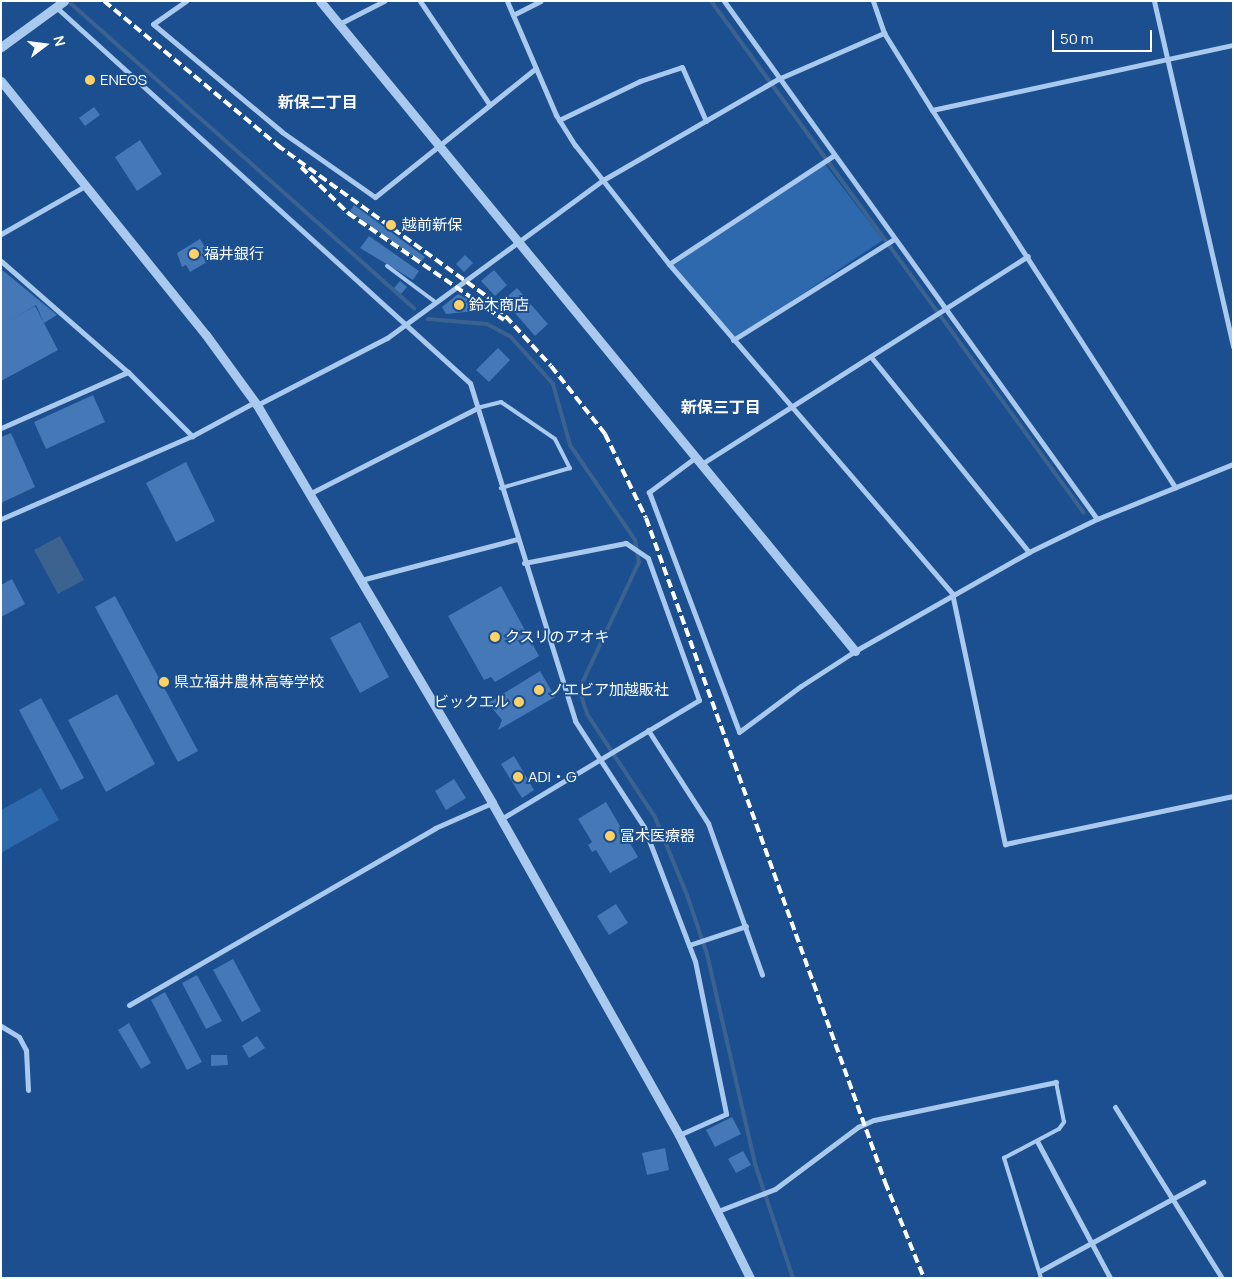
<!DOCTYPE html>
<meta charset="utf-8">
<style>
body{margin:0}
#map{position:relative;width:1234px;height:1279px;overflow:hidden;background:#1b4f8f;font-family:Manrope,"Noto Sans JP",sans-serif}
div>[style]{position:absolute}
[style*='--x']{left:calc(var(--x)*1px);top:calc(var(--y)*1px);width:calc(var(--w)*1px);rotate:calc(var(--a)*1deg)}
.green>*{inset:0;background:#2e69ad}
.water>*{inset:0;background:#3c6290}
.stream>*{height:4px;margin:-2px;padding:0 2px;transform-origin:2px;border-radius:2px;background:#3c6290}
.building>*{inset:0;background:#4478b7}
.service>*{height:4px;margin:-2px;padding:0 2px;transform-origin:2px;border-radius:2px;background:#a9c9ee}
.minor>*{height:5px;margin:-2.5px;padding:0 2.5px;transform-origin:2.5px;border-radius:2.5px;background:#a9c9ee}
.tertiary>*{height:9px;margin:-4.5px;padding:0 4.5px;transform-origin:4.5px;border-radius:4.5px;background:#a9c9ee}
.rail>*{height:4px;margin-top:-2px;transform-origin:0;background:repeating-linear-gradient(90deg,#fff 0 9px,transparent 0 13px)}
.dots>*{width:14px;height:14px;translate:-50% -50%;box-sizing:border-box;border:2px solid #1b4f8f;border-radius:50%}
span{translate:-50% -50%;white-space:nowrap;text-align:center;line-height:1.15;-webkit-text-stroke:4px #1b4f8f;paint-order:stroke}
.poi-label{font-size:15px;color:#fff}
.left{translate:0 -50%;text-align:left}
.right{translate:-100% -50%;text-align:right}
.neighbourhood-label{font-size:16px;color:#fff;font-weight:700}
.frame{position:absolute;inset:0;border:2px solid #fff;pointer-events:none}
.north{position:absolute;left:20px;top:20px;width:50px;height:50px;-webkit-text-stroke:4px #1b4f8f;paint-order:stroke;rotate:75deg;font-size:14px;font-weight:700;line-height:20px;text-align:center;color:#fff}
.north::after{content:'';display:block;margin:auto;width:18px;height:22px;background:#fff;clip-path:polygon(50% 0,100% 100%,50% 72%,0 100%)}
.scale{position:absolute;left:1052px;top:30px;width:100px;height:22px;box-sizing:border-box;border:2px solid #fff;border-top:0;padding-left:6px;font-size:15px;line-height:18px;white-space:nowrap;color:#fff;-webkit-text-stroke:4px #1b4f8f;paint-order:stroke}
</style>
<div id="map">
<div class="green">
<div style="clip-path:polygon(824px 163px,883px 240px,733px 340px,671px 267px)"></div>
<div style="clip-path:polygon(41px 788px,59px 820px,1px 853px,1px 810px)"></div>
</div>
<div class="water">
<div style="clip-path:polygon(60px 536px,84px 580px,58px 594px,34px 550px)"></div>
</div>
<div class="stream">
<div style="--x:68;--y:1;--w:463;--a:41.6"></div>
<div style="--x:711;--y:1;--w:633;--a:53.93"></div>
<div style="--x:428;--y:319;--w:59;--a:4.8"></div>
<div style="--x:487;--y:324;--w:26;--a:28"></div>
<div style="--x:510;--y:336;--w:64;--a:48.1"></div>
<div style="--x:553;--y:384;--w:63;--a:74.4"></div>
<div style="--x:570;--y:445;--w:115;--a:55.6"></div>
<div style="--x:635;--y:540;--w:22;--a:80"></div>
<div style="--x:639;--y:562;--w:132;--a:115.2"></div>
<div style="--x:583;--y:681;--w:14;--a:98"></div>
<div style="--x:581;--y:695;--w:20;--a:72"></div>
<div style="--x:587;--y:714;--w:123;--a:56.6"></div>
<div style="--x:655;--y:817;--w:84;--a:67.7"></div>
<div style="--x:687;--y:895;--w:62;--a:71.3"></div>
<div style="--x:707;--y:954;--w:215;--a:77.1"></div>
<div style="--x:755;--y:1164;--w:120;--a:71.6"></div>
</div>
<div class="building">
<div style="clip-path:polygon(94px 107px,100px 115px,85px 126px,79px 118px)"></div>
<div style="clip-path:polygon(140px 140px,162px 174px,137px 191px,115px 157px)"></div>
<div style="clip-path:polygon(354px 205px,425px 257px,421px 262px,350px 211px)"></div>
<div style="clip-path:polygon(369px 236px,419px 271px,413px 280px,360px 248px)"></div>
<div style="clip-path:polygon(200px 239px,212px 259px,190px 272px,186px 265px,182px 267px,177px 253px)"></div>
<div style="clip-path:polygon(465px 255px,473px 263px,464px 272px,456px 264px)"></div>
<div style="clip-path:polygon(1px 269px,57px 315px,44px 323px,36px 305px,9px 321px,35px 306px,58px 350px,1px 381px)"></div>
<div style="clip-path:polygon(494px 270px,507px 285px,495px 296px,481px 281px)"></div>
<div style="clip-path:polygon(400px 281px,407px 287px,401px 294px,394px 288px)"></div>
<div style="clip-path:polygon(517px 288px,525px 297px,510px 310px,502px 301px)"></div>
<div style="clip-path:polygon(458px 294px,474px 303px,475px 311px,446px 314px,442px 307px)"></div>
<div style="clip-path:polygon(527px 300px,548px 324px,535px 336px,514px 312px)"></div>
<div style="clip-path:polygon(498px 348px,510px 360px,489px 382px,476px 370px)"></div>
<div style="clip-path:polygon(93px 395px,105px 422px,46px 449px,34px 422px)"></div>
<div style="clip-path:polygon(11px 433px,35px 487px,1px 503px,1px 437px)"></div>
<div style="clip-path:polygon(186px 462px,215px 521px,176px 542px,146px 483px)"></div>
<div style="clip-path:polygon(12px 579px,25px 604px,1px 617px,1px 585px)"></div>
<div style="clip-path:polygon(501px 586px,539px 656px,495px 682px,491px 677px,484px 680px,448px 616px)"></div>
<div style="clip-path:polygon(115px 596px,198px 751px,178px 762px,95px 607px)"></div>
<div style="clip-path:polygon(360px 622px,389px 677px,360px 693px,330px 638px)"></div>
<div style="clip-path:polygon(540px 671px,555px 697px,498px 730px,502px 720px,488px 703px)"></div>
<div style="clip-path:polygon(117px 694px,155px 764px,106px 792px,68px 720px)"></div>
<div style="clip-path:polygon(41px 698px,84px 778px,61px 790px,19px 710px)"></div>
<div style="clip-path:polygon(514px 756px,534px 790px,522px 798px,501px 764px)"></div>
<div style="clip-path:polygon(454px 779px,466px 798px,446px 810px,435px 791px)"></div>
<div style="clip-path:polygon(606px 802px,638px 857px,610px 873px,596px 850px,592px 852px,588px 845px,592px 842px,578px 819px)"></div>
<div style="clip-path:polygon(616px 904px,628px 923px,609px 935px,597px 916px)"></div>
<div style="clip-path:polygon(233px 959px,261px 1011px,242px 1022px,213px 970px)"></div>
<div style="clip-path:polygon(197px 975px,222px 1021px,206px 1029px,182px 983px)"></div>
<div style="clip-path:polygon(165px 992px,202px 1062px,187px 1070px,151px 1000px)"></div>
<div style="clip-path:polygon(129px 1023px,151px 1063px,141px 1069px,118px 1030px)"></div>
<div style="clip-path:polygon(257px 1036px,265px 1048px,249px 1058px,242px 1046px)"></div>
<div style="clip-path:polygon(211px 1055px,227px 1055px,228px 1065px,211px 1066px)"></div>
<div style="clip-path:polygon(732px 1117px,741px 1134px,715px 1147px,706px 1130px)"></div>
<div style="clip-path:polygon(665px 1148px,669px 1170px,647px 1175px,642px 1153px)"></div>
<div style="clip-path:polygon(743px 1151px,751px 1165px,736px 1173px,728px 1159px)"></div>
</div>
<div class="service">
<div style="--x:387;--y:266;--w:59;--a:36.7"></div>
<div style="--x:477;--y:408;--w:25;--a:-14"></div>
<div style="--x:501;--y:402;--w:65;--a:34.4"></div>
<div style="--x:555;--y:439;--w:33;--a:63"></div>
<div style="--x:570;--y:468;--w:72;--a:163.8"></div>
<div style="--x:1041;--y:1278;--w:126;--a:-107.1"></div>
<div style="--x:1004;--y:1158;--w:62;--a:-27.8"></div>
<div style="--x:1059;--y:1129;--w:9;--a:-54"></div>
<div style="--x:1064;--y:1122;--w:41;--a:-101.3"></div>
</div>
<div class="minor">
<div style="--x:186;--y:1;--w:40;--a:145.1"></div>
<div style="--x:153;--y:24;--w:168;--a:39.9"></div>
<div style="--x:282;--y:132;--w:113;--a:35"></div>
<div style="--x:375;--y:197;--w:206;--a:-38.7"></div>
<div style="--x:420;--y:1;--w:125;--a:56.1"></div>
<div style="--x:507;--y:1;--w:124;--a:66.7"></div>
<div style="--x:556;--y:115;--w:36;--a:58"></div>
<div style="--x:575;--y:145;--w:152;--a:51.7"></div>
<div style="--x:669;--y:264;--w:434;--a:49.3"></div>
<div style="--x:952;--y:593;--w:257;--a:78.1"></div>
<div style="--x:1005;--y:844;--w:233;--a:-11.9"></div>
<div style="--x:724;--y:1;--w:638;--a:54.24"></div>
<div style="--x:873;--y:1;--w:34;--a:71"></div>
<div style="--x:884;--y:33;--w:91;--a:58.1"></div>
<div style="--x:932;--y:110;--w:449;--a:57.2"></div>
<div style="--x:1154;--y:1;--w:355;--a:77.1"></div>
<div style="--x:56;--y:7;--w:559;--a:42.25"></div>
<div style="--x:470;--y:383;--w:354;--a:72.7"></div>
<div style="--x:575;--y:721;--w:126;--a:56.9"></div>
<div style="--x:644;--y:827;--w:143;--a:69.2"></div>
<div style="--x:695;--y:961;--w:156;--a:78.5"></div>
<div style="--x:726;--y:1114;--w:51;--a:155.9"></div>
<div style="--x:513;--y:15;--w:31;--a:-27"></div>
<div style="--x:339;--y:24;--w:51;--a:-27.1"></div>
<div style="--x:932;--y:110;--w:308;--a:-12.2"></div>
<div style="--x:559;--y:120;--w:90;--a:-25.7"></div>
<div style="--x:640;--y:81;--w:44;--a:-18.4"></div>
<div style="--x:682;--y:67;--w:59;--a:66"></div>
<div style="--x:1;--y:234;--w:97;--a:-29.7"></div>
<div style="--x:1;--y:261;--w:169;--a:41.2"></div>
<div style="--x:128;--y:372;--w:91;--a:45"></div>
<div style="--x:669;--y:264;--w:196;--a:-33.4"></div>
<div style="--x:733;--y:340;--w:190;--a:-32.1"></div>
<div style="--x:871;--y:357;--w:251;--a:51"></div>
<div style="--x:257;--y:405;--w:146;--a:-27.3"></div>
<div style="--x:387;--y:338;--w:268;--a:-36.2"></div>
<div style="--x:603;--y:180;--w:202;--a:-30"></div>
<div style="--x:778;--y:79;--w:116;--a:-23.5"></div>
<div style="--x:1;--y:428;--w:139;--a:-23.8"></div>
<div style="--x:696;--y:457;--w:59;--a:143.3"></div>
<div style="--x:649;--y:492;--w:256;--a:69.4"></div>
<div style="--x:739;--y:732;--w:77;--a:-36.6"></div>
<div style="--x:801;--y:686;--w:64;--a:-32.9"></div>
<div style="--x:855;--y:651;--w:200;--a:-29.6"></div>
<div style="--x:1029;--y:552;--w:76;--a:-25.9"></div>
<div style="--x:1097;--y:519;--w:147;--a:-22"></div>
<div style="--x:703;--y:463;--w:385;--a:-32.5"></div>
<div style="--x:309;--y:494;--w:189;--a:-27.1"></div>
<div style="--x:1;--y:519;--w:208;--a:-23.5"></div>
<div style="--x:192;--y:436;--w:72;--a:-28.4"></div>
<div style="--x:361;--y:580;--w:161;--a:-14.7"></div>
<div style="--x:648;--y:730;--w:111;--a:57.2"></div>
<div style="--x:708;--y:823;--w:161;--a:70.4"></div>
<div style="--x:501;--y:819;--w:231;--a:-31"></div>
<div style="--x:699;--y:700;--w:151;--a:-109.8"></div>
<div style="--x:648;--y:558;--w:27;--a:-146"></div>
<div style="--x:626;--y:543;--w:104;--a:168.9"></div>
<div style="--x:689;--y:945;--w:60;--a:-18.4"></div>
<div style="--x:129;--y:1005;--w:354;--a:-30"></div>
<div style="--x:435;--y:828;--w:62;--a:-23.7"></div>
<div style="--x:1;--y:1026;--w:21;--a:31"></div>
<div style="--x:19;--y:1037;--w:15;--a:62"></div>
<div style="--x:26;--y:1050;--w:40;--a:87.1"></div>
<div style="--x:1115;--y:1107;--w:202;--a:58"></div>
<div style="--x:1037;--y:1141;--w:155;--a:61.9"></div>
<div style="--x:718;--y:1211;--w:61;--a:-21.1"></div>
<div style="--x:775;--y:1189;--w:104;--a:-36.8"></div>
<div style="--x:858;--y:1127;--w:17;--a:-24"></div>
<div style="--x:874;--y:1120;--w:186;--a:-11.8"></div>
<div style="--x:1040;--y:1271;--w:186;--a:-28.6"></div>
</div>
<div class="tertiary">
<div style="--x:320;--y:1;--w:842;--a:50.54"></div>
<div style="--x:1;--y:47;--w:78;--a:-36.1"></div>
<div style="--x:1;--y:81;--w:326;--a:51.1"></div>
<div style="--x:206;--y:335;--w:87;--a:53.9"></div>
<div style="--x:257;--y:405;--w:462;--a:59.4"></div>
<div style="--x:492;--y:803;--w:381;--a:60.6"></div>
<div style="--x:679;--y:1135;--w:160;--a:63.6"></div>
</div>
<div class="rail">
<div style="--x:104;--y:1;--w:230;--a:39.7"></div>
<div style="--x:277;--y:145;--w:260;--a:35.8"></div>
<div style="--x:488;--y:297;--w:93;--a:47.6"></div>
<div style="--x:551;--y:366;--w:87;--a:51.5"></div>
<div style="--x:605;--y:434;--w:93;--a:64"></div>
<div style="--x:646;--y:518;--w:706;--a:70.2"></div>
<div style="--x:885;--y:1182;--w:104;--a:67.9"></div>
<div style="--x:301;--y:167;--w:66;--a:44.4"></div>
<div style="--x:348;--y:213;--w:189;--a:34.4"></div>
</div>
<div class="dots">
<div style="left:90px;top:80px;background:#ffd166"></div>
<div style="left:391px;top:225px;background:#ffd166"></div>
<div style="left:194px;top:254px;background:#ffd166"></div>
<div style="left:459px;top:305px;background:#ffd166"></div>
<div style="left:495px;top:637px;background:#ffd166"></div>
<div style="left:164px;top:682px;background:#ffd166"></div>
<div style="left:539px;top:690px;background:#ffd166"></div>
<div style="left:519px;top:702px;background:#ffd166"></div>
<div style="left:518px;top:777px;background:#ffd166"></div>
<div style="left:610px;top:836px;background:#ffd166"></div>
</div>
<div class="poi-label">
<span class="left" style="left:100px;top:80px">ENEOS</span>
<span class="left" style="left:402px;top:225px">越前新保</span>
<span class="left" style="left:204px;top:254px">福井銀行</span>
<span class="left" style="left:469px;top:305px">鈴木商店</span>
<span class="left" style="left:505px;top:637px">クスリのアオキ</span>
<span class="left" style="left:174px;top:682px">県立福井農林高等学校</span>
<span class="left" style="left:549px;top:690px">ノエビア加越販社</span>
<span class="right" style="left:509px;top:702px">ビックエル</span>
<span class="left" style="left:528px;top:777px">ADI・G</span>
<span class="left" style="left:620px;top:836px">冨木医療器</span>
</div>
<div class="neighbourhood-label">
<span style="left:318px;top:102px">新保二丁目</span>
<span style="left:721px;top:407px">新保三丁目</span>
</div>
<div class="frame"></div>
<div class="north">N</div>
<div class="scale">50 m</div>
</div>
